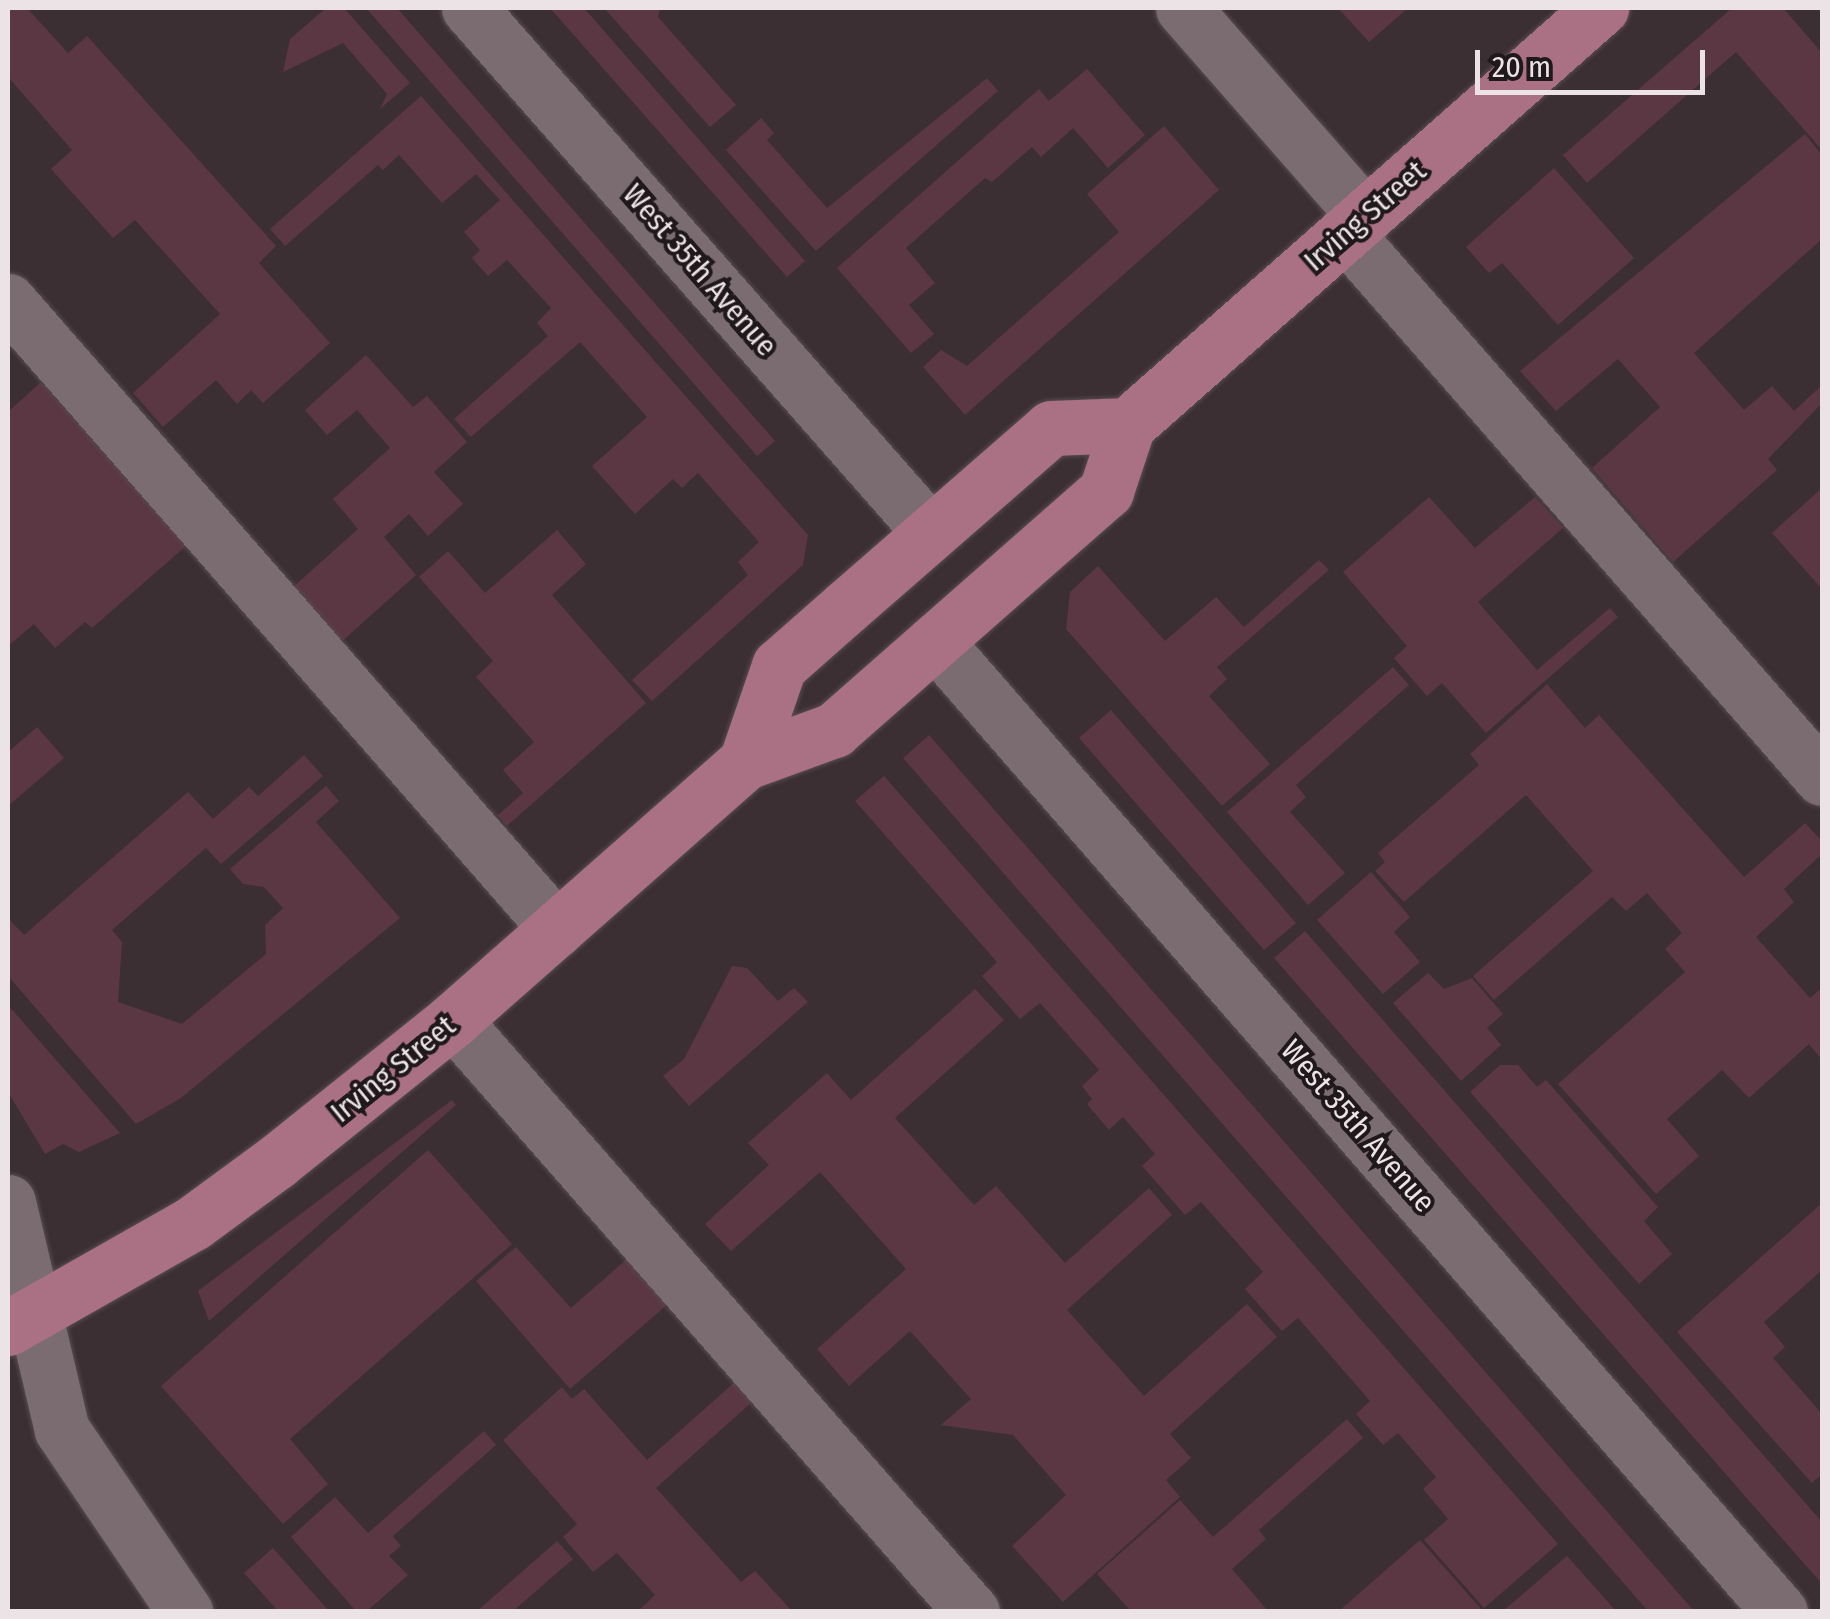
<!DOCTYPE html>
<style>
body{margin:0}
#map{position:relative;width:1830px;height:1619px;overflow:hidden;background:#3b2f33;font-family:"Fira Sans Condensed",sans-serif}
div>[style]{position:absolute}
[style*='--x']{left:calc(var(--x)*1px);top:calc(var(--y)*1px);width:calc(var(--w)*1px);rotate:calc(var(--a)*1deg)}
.green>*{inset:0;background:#5b3743}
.roads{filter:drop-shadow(0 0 2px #574c50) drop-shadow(0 0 2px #574c50)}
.minor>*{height:55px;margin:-27.5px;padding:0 27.5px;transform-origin:27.5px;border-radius:27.5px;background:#7b6c71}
.major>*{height:55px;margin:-27.5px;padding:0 27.5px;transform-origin:27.5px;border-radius:27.5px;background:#aa7084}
span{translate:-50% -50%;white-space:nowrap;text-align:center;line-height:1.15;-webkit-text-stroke:8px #1f191b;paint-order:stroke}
.street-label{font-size:30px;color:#ece3e6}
.frame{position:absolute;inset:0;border:10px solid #ece3e6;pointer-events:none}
.scale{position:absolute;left:1475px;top:50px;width:230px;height:45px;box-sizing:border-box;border:5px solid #ece3e6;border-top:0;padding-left:12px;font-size:30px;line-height:35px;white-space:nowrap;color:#ece3e6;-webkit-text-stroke:8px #1f191b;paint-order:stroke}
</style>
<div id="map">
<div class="green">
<div style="clip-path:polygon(8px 8px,27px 8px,68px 53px,87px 36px,276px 246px,259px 263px,330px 343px,263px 403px,251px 390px,237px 404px,216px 380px,163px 427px,133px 393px,220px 314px,135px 220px,113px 238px,51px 169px,72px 150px,8px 77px)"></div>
<div style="clip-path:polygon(326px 8px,344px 8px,410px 83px,380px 109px,387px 94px,343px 43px,283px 72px,290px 39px)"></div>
<div style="clip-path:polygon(366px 8px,397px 8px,775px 441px,757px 456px)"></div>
<div style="clip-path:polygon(550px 8px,584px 8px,805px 261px,787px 277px)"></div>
<div style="clip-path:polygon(604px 8px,660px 8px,658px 17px,736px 105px,710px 127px)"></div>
<div style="clip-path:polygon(1338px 8px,1408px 8px,1369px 42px)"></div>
<div style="clip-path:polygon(1732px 8px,1783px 8px,1822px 53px,1822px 150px,1736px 52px,1587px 183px,1563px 155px)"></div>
<div style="clip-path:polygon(1087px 69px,1145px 135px,1108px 168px,1073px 128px,1041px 157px,1032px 147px,992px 182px,985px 178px,906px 248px,935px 283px,909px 305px,934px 334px,911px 353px,837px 268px,1039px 89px,1049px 101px)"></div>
<div style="clip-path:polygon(987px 78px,998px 91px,816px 251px,726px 150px,761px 118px,774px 133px,767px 140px,827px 208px)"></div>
<div style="clip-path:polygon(421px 96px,808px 535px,803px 565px,652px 701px,632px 680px,748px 575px,738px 562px,759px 542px,698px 473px,682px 488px,673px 479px,635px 514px,592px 466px,647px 417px,580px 342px,471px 437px,454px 419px,548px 336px,537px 323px,551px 308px,507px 260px,488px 276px,472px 258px,480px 250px,464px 232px,500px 200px,476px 174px,442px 203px,399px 155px,383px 170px,378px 165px,285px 246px,270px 229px)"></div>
<div style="clip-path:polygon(1164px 126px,1219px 190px,965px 415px,923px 367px,941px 350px,967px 366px,1119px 232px,1087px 194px)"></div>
<div style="clip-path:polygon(1805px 134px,1822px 155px,1822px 239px,1694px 353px,1744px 410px,1772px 386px,1794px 411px,1822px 385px,1822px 403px,1768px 459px,1777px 470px,1673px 562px,1592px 468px,1660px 407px,1618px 359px,1556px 411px,1520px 371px)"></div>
<div style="clip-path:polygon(1554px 168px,1634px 258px,1558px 325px,1502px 263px,1489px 273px,1466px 247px)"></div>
<div style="clip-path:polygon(366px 355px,413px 407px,427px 396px,467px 442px,434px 472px,463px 504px,428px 536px,409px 514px,384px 537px,416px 575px,340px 643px,292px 588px,358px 529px,333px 499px,390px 448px,357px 410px,327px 435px,305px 410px)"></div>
<div style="clip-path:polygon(41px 382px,186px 546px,92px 628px,85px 622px,55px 648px,34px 624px,8px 646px,8px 412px)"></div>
<div style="clip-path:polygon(1822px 488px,1822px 589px,1772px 533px)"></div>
<div style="clip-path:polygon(1429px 497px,1475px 548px,1535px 497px,1563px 528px,1478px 602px,1537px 670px,1610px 608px,1618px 617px,1486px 733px,1442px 683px,1427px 696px,1394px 658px,1407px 646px,1343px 572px)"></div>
<div style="clip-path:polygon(557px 530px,586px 564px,552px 595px,646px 703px,507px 826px,498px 815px,523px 793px,503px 770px,534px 742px,476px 677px,493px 661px,419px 577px,448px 551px,485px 593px)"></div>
<div style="clip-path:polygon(1319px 560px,1329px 570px,1217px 667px,1227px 679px,1209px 696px,1270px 764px,1222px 806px,1066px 629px,1070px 592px,1098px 566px,1165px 641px,1216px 597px,1244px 627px)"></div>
<div style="clip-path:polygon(1393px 667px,1409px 685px,1296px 785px,1306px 797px,1290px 812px,1345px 873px,1308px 905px,1227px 812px)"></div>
<div style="clip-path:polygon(1547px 684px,1585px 728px,1599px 715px,1744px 877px,1805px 823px,1822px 841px,1822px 854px,1784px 889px,1794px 902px,1756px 937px,1810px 998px,1822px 988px,1822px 1060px,1809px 1044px,1749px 1098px,1722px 1070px,1667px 1119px,1699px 1156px,1656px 1194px,1558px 1084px,1685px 972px,1665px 949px,1682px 933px,1647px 893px,1626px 911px,1612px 897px,1494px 1000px,1473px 976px,1593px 871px,1526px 795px,1404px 902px,1375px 871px,1385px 862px,1378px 853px,1479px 765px,1470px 754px)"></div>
<div style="clip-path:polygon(1111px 710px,1296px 923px,1264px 950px,1079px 738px)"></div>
<div style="clip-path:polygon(37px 727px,64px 758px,8px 806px,8px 752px)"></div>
<div style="clip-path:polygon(929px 735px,1694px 1611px,1648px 1611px,903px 758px)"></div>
<div style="clip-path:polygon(304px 755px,323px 776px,221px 864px,206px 848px,112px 930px,122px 942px,118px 1002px,182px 1024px,266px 954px,265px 925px,283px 908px,264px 887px,243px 884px,230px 869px,326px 786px,339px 801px,316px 822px,400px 918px,181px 1098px,136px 1124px,8px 976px,8px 918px,24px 935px,188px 792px,213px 819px,249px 787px,258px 796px)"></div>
<div style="clip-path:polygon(884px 776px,1558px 1544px,1484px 1608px,1424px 1540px,1448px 1519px,1423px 1489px,1436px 1477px,1398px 1433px,1383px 1445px,1356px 1414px,1370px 1401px,1298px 1318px,1282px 1331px,1245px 1289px,1263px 1272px,1201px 1202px,1185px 1215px,1142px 1166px,1155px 1154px,1123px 1117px,1109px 1130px,1087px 1104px,1092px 1099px,1082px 1086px,1099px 1070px,1040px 1003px,1020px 1019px,982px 976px,997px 962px,855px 801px)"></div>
<div style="clip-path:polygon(1371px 872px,1410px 917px,1394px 932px,1420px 962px,1383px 994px,1317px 920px)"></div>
<div style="clip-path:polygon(1305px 931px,1822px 1522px,1822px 1584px,1274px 958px)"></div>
<div style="clip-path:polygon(732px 966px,747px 968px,778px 1001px,794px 988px,808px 1002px,689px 1106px,663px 1076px,684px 1059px)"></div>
<div style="clip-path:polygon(1428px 973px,1444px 989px,1472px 978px,1503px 1014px,1487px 1028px,1501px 1045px,1461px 1081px,1393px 1003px)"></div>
<div style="clip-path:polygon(975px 989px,1004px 1020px,895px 1118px,974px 1205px,996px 1186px,1065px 1263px,1149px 1188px,1172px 1215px,1067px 1310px,1144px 1396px,1247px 1304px,1277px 1337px,1170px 1434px,1191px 1458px,1166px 1480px,1180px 1497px,1063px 1602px,1012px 1546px,1066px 1495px,1013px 1435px,941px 1425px,971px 1399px,910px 1331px,849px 1386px,817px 1349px,906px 1269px,820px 1172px,731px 1251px,705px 1224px,769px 1165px,748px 1143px,827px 1073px,851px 1100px)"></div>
<div style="clip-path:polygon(8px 1005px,120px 1133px,79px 1152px,63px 1144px,45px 1154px,8px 1092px)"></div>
<div style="clip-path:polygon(1500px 1065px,1518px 1065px,1537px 1087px,1546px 1080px,1658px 1207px,1644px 1221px,1672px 1254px,1639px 1284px,1470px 1092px)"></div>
<div style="clip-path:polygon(452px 1100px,456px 1105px,209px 1321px,198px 1291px)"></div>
<div style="clip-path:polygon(428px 1150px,512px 1244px,290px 1439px,328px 1484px,283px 1524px,161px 1386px)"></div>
<div style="clip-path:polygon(1822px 1203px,1822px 1270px,1764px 1322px,1785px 1347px,1773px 1358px,1822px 1414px,1822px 1474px,1812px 1483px,1677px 1332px)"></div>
<div style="clip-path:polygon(516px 1247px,571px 1308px,628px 1258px,668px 1304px,570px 1389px,476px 1281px)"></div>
<div style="clip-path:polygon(736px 1381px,753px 1401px,656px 1488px,741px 1582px,755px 1571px,792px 1611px,638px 1611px,655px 1595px,617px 1553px,593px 1572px,563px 1537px,577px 1524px,503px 1440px,562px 1387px,572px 1399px,584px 1389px,647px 1460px)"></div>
<div style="clip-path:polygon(1347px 1419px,1363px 1438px,1259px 1530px,1266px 1539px,1232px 1569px,1268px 1611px,1131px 1611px,1097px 1574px,1180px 1500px,1213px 1537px)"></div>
<div style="clip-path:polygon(484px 1431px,496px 1445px,393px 1536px,401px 1546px,389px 1556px,408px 1575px,367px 1611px,356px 1611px,291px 1537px,335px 1497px,368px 1533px)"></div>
<div style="clip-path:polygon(1420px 1540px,1483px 1611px,1339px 1611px)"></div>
<div style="clip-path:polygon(557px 1541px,573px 1559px,513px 1611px,477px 1611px)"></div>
<div style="clip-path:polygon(273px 1548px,329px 1611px,278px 1611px,244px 1573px)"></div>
<div style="clip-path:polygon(1567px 1556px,1616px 1611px,1503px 1611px)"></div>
</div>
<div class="roads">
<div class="minor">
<div style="--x:469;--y:8;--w:699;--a:48.65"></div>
<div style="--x:1183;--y:8;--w:276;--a:48.8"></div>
<div style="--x:1345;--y:233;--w:724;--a:48.81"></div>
<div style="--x:8;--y:301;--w:834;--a:48.84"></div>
<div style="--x:935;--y:641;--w:1287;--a:48.97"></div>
<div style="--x:453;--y:1020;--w:787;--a:48.76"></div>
<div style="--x:8;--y:1202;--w:234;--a:76.7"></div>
<div style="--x:62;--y:1430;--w:220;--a:55.9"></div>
</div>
<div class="major">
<div style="--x:746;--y:762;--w:102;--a:-71"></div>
<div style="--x:779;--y:666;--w:89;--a:-41.4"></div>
<div style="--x:846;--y:607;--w:272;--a:-41.1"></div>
<div style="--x:1051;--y:428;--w:77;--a:-2.2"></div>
<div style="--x:8;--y:1328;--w:213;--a:-29.6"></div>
<div style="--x:193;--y:1223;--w:103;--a:-36.3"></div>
<div style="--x:276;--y:1162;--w:227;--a:-38.7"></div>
<div style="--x:453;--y:1020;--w:390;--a:-41.4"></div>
<div style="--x:746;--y:762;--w:94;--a:-20"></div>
<div style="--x:834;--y:730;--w:362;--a:-41.3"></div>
<div style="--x:1106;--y:491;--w:70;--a:-71.6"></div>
<div style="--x:1128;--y:425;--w:631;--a:-41.4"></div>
</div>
</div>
<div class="street-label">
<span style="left:1365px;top:216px;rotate:-41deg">Irving Street</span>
<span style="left:700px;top:270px;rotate:49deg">West 35th Avenue</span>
<span style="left:393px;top:1069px;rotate:-39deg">Irving Street</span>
<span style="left:1358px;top:1126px;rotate:49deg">West 35th Avenue</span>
</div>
<div class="frame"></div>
<div class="scale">20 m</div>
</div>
